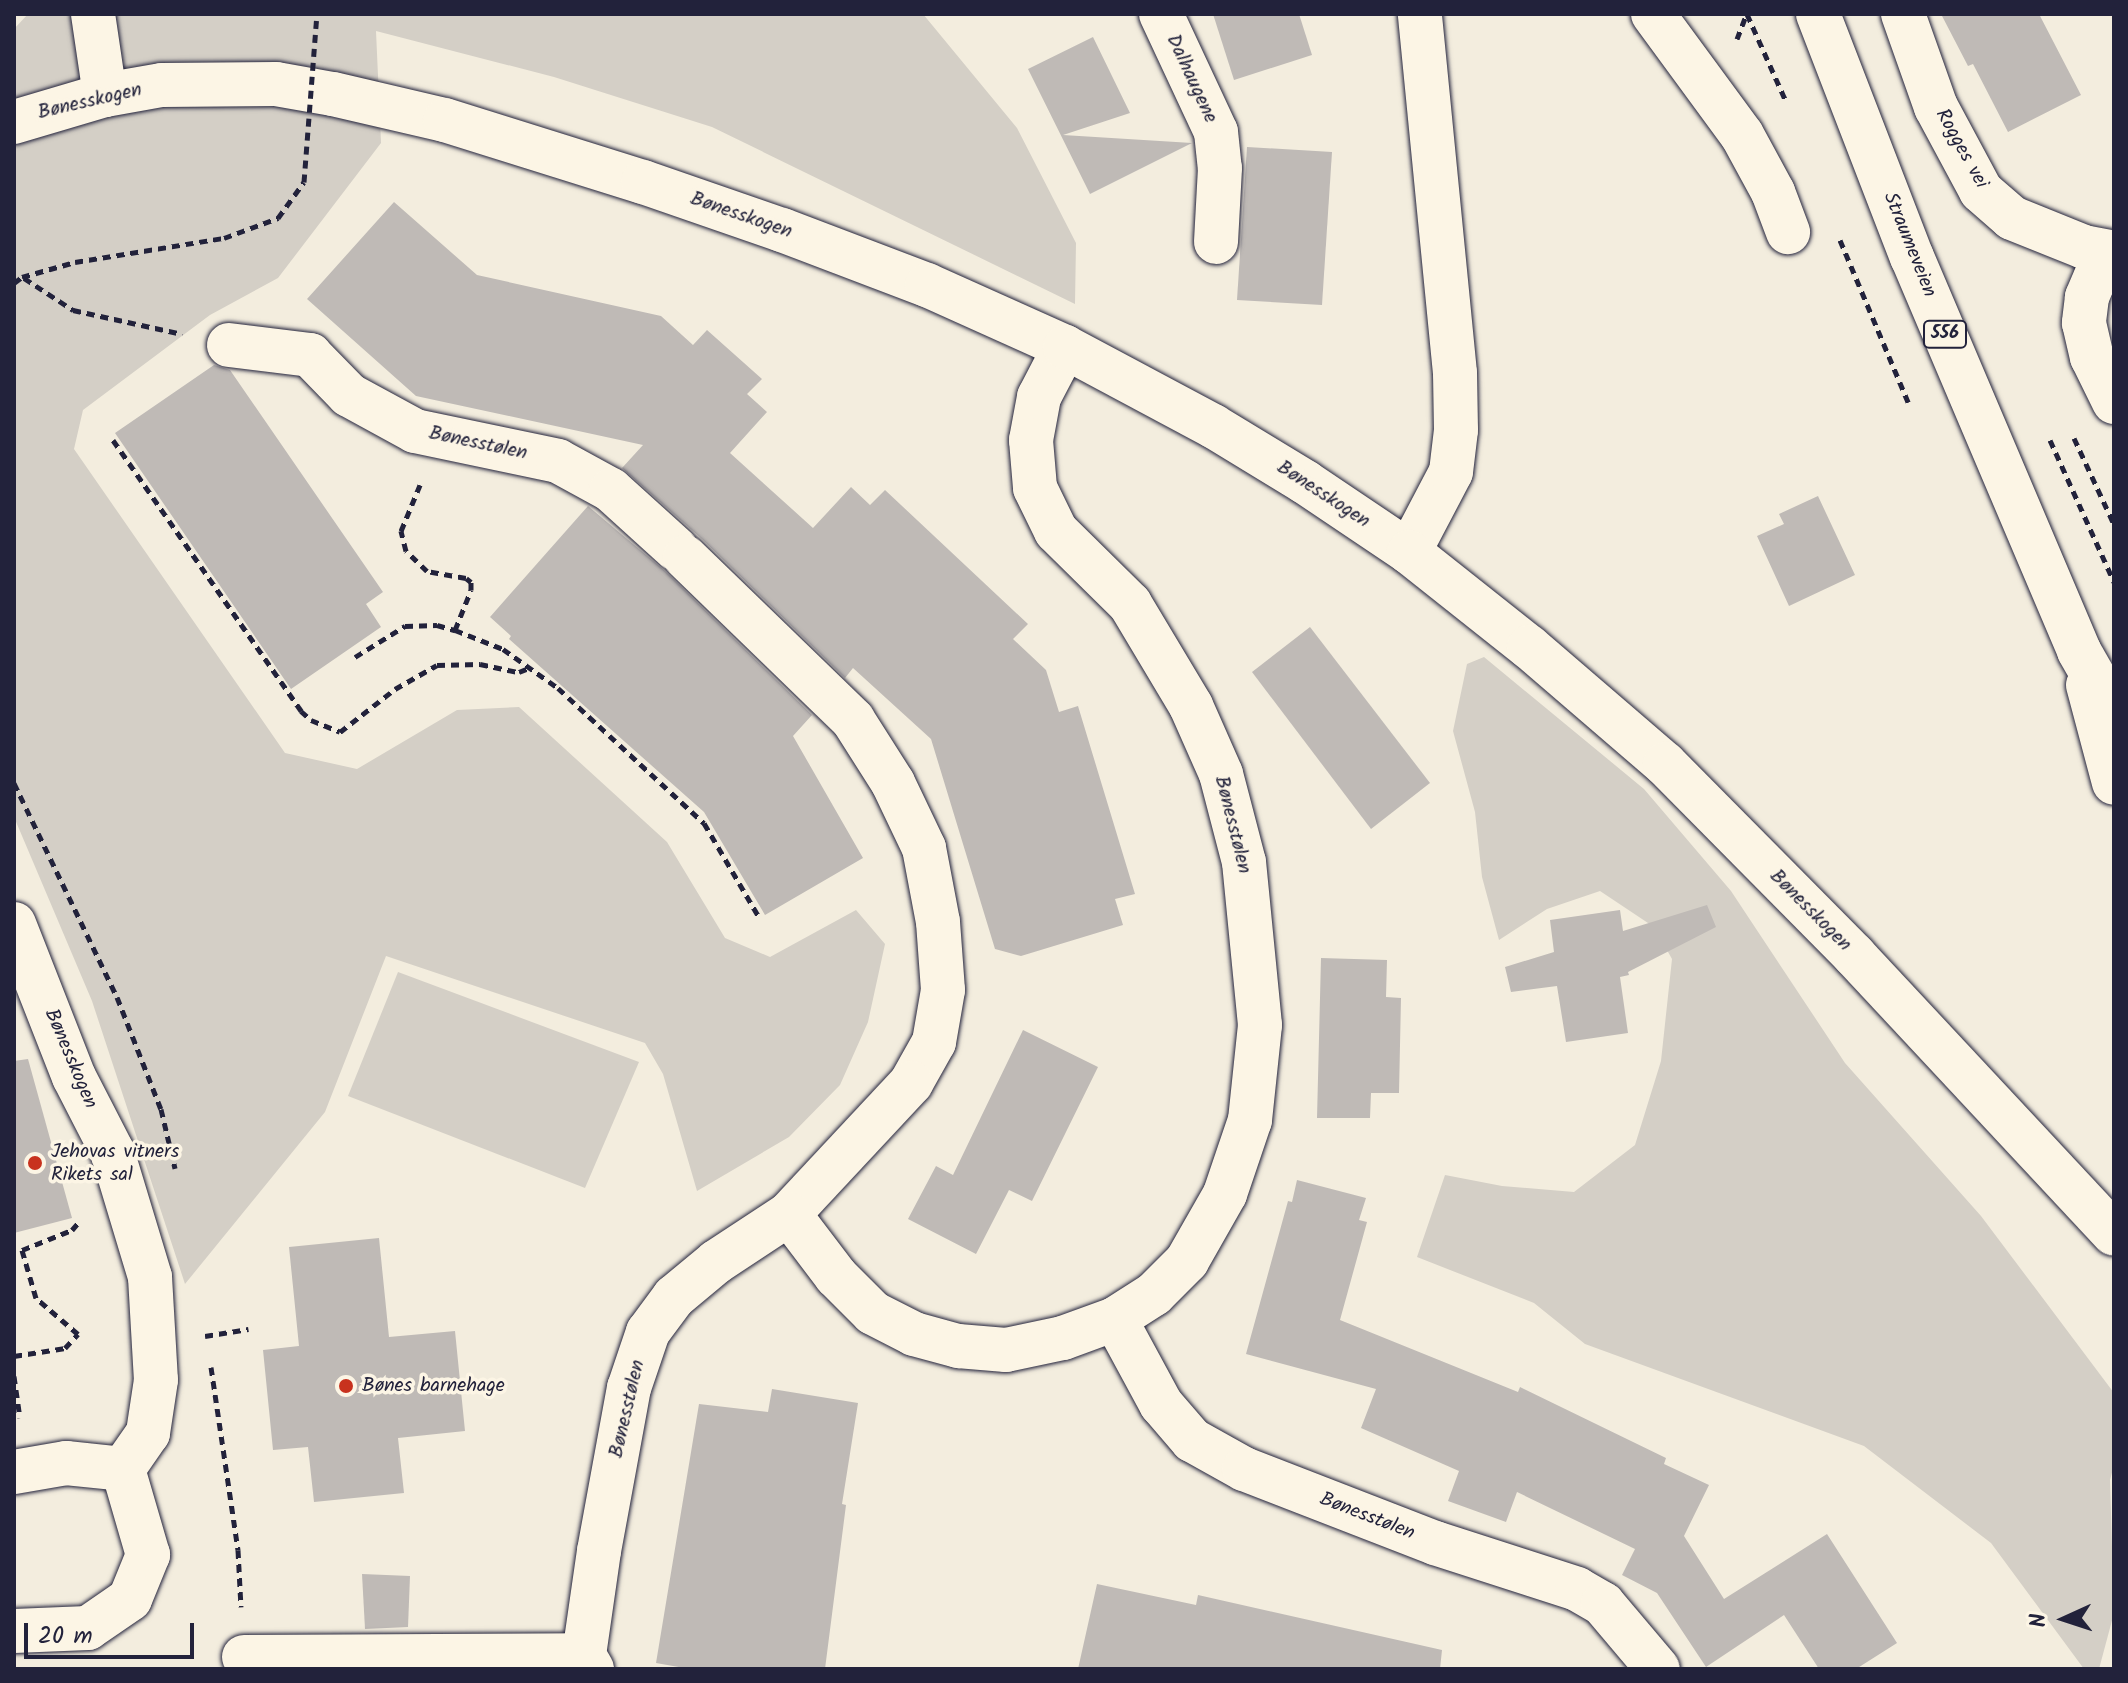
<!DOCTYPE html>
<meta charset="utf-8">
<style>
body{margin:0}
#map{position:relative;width:2128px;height:1683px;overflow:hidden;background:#f3edde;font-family:Kalam,sans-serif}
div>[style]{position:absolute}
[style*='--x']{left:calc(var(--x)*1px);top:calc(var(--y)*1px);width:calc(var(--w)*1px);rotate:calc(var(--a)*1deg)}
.green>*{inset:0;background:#d4cfc6}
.building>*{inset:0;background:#bfbab6}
.path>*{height:5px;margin-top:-2.5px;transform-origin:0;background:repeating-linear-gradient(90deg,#22223b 0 8px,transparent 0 14px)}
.roads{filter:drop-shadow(0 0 2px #22223b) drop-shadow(0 0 2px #22223b)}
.minor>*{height:44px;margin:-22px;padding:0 22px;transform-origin:22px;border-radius:22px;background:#fcf5e5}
.major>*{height:44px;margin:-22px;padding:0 22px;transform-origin:22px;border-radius:22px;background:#fcf5e5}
.path-bridge>*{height:5px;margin-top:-2.5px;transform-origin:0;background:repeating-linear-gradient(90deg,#22223b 0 8px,transparent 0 14px)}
.dots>*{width:22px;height:22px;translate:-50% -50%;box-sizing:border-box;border:4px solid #fcf5e5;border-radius:50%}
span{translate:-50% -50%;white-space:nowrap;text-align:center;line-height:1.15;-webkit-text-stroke:7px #fcf5e5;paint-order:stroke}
.shield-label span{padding:2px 6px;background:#fcf5e5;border:2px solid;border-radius:6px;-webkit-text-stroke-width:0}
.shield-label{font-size:18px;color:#22223b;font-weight:700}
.street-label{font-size:20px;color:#22223b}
.poi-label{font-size:20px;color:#22223b}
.left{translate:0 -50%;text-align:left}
.frame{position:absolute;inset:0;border:16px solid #22223b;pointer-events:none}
.north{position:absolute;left:2024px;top:1579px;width:80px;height:80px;-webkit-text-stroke:6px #fcf5e5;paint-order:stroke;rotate:267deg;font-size:22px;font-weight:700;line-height:32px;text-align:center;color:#22223b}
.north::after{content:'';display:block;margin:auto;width:28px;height:36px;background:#22223b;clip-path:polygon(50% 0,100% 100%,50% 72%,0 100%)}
.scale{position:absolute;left:24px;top:1623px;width:170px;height:36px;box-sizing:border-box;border:4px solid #22223b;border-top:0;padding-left:10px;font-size:24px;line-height:28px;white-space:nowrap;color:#22223b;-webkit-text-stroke:6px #fcf5e5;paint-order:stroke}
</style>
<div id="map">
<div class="green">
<div style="clip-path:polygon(28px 14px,923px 14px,1017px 128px,1076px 243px,1075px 304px,712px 127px,554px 77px,376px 31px,381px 143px,278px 278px,210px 315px,83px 410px,74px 449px,285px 753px,357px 769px,457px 710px,519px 707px,667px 842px,725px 938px,770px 957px,856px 910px,885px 944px,868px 1022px,840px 1085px,789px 1137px,697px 1191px,663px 1074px,645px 1043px,386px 956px,325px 1112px,185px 1284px,92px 1001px,14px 817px,14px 29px)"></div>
<div style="clip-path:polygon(1484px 657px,1644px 789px,1731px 891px,1845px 1063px,1981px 1216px,2114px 1393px,2114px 1465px,2110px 1480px,2114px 1613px,2099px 1669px,2084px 1669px,1991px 1543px,1864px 1446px,1585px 1344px,1534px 1303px,1417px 1257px,1445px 1175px,1502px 1186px,1574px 1192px,1635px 1145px,1661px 1061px,1672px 959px,1654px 927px,1600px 891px,1547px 909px,1499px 940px,1482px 877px,1475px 812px,1453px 731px,1467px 664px)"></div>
<div style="clip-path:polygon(398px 972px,639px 1062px,585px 1188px,348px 1096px)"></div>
</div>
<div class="building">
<div style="clip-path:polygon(1213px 14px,1299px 14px,1312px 55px,1234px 80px)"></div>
<div style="clip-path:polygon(1941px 14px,2039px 14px,2081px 95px,2008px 132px,1973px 64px,1968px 66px)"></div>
<div style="clip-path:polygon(1093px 37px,1130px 113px,1063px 135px,1192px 143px,1090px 194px,1028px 69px)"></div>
<div style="clip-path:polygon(1247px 147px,1332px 152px,1322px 305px,1237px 300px)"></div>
<div style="clip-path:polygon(394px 202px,477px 275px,661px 316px,693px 345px,707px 330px,762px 379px,747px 394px,767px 412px,730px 453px,813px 528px,851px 487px,870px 505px,885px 490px,1028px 624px,1013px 639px,1046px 670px,1059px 712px,1078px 706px,1135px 894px,1115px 899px,1123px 925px,1021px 956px,995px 949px,931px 739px,853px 668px,845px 678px,702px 539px,622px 468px,643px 445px,416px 396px,307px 299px)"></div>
<div style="clip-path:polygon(214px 365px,230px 370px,383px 592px,366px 604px,381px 627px,291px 689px,115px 433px)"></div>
<div style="clip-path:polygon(1818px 496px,1855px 575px,1789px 606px,1757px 536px,1784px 524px,1779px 514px)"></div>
<div style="clip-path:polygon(588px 506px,665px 571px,812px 715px,793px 736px,863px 858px,765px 915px,704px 812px,509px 639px,511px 636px,490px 617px)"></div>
<div style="clip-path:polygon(1310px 627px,1430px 783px,1371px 829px,1252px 672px)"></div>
<div style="clip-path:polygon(1707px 905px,1716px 927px,1628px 972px,1629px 975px,1620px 977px,1628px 1033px,1566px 1042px,1557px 986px,1511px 992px,1505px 967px,1554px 952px,1550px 920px,1620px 910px,1623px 931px)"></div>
<div style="clip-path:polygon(1321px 958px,1387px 960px,1386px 997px,1401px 998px,1399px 1093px,1371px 1093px,1370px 1118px,1317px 1118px)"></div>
<div style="clip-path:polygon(1023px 1030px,1098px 1067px,1032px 1201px,1009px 1190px,976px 1254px,908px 1219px,936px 1166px,953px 1175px)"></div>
<div style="clip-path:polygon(28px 1059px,72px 1218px,14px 1233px,14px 1061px)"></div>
<div style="clip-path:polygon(1297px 1180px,1366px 1198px,1359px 1220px,1367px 1222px,1340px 1320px,1518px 1392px,1520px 1387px,1666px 1458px,1664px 1464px,1709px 1485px,1684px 1536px,1724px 1599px,1827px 1534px,1897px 1643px,1856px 1669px,1819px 1669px,1784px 1615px,1706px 1667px,1657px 1593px,1622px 1575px,1635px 1549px,1517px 1492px,1506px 1522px,1448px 1501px,1459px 1471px,1361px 1428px,1376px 1389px,1246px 1354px,1288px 1201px,1292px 1202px)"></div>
<div style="clip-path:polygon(379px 1238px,389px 1337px,455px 1331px,465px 1431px,398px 1438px,404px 1493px,314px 1502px,308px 1447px,273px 1450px,263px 1350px,299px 1346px,289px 1247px)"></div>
<div style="clip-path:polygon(772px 1389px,858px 1403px,842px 1504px,846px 1505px,825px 1669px,690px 1669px,656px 1663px,699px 1404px,768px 1412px)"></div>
<div style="clip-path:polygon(362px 1574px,410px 1576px,408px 1627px,365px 1629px)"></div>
<div style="clip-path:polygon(1097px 1584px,1196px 1605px,1198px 1595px,1442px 1650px,1440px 1669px,1078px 1669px)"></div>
</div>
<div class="path">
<div style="--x:1747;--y:14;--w:95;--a:65.9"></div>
<div style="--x:1737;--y:39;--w:26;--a:-69"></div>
<div style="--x:1840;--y:240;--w:176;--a:67.2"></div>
<div style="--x:24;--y:278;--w:59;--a:33.1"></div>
<div style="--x:73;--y:310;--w:112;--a:12.4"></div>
<div style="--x:14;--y:283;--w:10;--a:-37"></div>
<div style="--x:22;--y:277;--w:55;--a:-15.8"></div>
<div style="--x:75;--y:262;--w:151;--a:-9.2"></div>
<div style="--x:224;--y:238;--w:58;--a:-20.3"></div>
<div style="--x:278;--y:218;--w:44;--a:-54.2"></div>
<div style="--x:2074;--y:438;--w:95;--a:65.1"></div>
<div style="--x:113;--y:440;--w:330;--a:55.2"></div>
<div style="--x:301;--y:711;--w:13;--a:42"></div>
<div style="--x:311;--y:720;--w:31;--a:22"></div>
<div style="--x:340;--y:732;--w:70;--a:-38"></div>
<div style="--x:395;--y:689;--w:48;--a:-29.7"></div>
<div style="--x:437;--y:665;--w:43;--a:-1.3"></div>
<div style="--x:480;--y:664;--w:40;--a:12"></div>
<div style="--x:519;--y:672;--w:11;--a:-22"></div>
<div style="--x:2050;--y:440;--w:156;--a:65.7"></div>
<div style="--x:455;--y:630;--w:52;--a:21.6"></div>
<div style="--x:503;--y:649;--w:67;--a:35.3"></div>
<div style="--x:558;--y:688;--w:199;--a:42.8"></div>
<div style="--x:704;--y:823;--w:109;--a:59.7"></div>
<div style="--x:355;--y:657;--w:59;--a:-31.8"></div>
<div style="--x:405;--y:626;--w:32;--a:-2"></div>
<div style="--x:437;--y:625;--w:19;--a:16"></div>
<div style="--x:455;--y:630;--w:43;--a:-68.2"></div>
<div style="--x:471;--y:590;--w:8;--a:-90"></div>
<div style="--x:471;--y:582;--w:6;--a:-141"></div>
<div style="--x:466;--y:578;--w:40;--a:-170"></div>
<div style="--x:427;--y:571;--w:29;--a:-136"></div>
<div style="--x:406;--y:551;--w:21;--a:-104"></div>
<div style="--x:401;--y:531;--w:50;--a:-67.6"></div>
<div style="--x:14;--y:783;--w:237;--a:64.3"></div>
<div style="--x:117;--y:997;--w:120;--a:68.6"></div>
<div style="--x:161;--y:1109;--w:61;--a:76.7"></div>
<div style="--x:205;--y:1336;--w:44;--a:-9.2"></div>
<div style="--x:14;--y:1356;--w:52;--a:-8.9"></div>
<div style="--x:65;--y:1348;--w:19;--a:-47"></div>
<div style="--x:78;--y:1334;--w:55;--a:-139.4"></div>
<div style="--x:36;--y:1298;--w:50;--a:-106.3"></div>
<div style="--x:22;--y:1250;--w:54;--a:-21.8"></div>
<div style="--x:72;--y:1230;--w:11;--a:-49"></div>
<div style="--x:211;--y:1367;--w:185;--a:81.6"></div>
<div style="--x:238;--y:1550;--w:57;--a:87"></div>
<div style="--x:14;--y:1376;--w:42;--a:81.9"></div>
</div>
<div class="roads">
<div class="minor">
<div style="--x:93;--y:14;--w:82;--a:81.6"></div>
<div style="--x:1161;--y:14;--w:130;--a:65"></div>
<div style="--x:1216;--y:132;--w:36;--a:84"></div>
<div style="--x:1220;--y:168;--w:74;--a:93.1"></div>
<div style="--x:1653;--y:14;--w:150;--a:53.7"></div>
<div style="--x:1742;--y:135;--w:65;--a:61.5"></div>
<div style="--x:1773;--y:192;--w:43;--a:69.4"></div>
<div style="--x:1903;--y:14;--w:99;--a:70.5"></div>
<div style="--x:1936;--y:107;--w:95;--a:61.8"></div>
<div style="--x:1981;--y:191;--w:41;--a:41.1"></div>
<div style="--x:2012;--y:218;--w:78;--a:21.9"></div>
<div style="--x:2084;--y:247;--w:31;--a:11"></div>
<div style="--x:2114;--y:268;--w:21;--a:152"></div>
<div style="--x:2095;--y:278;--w:21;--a:113"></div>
<div style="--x:2087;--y:297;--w:26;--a:97"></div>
<div style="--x:2084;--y:323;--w:35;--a:77"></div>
<div style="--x:2092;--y:357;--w:50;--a:63.9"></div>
<div style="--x:229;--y:345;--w:82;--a:7"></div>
<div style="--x:310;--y:355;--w:56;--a:45.7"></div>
<div style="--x:349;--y:395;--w:75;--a:28.6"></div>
<div style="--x:415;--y:431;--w:146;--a:11.8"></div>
<div style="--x:558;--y:461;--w:60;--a:28.7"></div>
<div style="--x:611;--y:490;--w:88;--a:42.2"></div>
<div style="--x:1065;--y:347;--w:56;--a:117.5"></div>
<div style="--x:1039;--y:397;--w:44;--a:100.5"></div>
<div style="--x:1031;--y:440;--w:48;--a:85.2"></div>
<div style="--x:1035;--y:488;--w:48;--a:64"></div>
<div style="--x:1056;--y:531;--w:104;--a:44.6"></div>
<div style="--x:1130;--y:604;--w:119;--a:59.1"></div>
<div style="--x:1191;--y:706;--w:74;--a:66.2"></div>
<div style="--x:1221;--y:774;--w:91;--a:75.4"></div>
<div style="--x:1244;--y:862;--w:164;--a:84.4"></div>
<div style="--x:1260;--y:1025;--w:96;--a:96"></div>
<div style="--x:1250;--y:1120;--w:78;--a:108.7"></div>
<div style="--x:1225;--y:1194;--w:77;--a:119.6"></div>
<div style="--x:1187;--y:1261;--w:47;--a:135"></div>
<div style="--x:1154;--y:1294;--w:46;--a:147.3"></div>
<div style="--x:1115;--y:1319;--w:97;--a:61.6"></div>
<div style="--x:1161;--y:1404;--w:48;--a:49.3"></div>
<div style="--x:1192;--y:1440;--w:60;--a:29.1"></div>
<div style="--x:1244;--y:1469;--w:205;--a:21.2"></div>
<div style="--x:1435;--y:1543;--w:149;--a:17.9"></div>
<div style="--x:1577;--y:1589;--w:30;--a:30"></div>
<div style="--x:1603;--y:1604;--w:85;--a:49.8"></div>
<div style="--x:1409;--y:552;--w:90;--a:-62.3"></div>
<div style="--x:1451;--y:472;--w:42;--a:-83.2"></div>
<div style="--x:1456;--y:430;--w:57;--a:-91"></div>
<div style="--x:1455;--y:373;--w:361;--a:-95.6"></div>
<div style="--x:685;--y:557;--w:234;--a:44.1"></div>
<div style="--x:853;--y:720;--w:75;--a:57.6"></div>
<div style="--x:893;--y:783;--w:72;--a:64.5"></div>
<div style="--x:924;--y:848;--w:75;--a:79.3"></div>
<div style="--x:938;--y:922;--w:68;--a:85.8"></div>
<div style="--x:943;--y:990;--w:53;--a:99.8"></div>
<div style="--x:934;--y:1042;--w:47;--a:119.3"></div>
<div style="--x:911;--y:1083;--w:179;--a:133"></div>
<div style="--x:14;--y:924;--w:164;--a:68.6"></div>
<div style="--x:74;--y:1077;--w:83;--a:62.8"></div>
<div style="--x:112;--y:1151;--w:132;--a:73.2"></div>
<div style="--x:150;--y:1277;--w:103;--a:86.7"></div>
<div style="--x:156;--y:1380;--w:54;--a:98.6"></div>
<div style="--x:148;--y:1433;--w:44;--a:124.8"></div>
<div style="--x:14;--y:1472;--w:53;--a:-9.8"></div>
<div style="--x:66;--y:1463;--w:57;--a:6"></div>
<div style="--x:14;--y:1631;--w:74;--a:-2.3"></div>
<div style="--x:88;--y:1628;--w:51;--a:-34.6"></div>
<div style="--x:130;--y:1599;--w:48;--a:-67.8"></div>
<div style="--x:148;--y:1555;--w:90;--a:-106.2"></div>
<div style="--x:244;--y:1657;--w:340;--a:-0.3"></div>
<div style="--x:592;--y:1669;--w:16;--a:-120"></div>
<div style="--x:584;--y:1655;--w:105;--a:-81.8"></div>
<div style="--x:599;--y:1551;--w:166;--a:-79.6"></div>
<div style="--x:629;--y:1388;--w:59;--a:-71.3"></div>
<div style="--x:648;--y:1332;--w:44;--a:-53.4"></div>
<div style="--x:674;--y:1297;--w:55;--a:-39.8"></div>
<div style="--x:716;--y:1262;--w:87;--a:-33.3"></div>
<div style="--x:789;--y:1214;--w:78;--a:52.8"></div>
<div style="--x:836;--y:1276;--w:52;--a:45"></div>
<div style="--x:873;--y:1313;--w:46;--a:27.1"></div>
<div style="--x:914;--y:1334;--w:46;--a:15.3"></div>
<div style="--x:958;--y:1346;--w:48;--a:4.8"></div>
<div style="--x:1006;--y:1350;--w:58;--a:-11.9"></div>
<div style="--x:1063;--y:1338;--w:55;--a:-20.1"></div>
</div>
<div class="major">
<div style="--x:1818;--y:14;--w:261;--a:68.9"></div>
<div style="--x:1912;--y:257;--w:428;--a:67"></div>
<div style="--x:2079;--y:651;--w:70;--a:60.2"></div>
<div style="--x:14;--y:122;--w:95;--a:-16.5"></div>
<div style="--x:105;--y:95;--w:58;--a:-10"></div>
<div style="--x:162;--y:85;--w:114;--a:-0.5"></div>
<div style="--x:276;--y:84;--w:58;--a:10"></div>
<div style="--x:333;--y:94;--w:115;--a:13.1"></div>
<div style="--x:445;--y:120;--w:207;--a:17.4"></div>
<div style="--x:643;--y:182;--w:147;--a:19.1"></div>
<div style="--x:782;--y:230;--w:155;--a:20.8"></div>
<div style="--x:927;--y:285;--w:151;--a:24.2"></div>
<div style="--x:1065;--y:347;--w:168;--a:28.1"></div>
<div style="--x:1213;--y:426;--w:108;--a:31.3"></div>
<div style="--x:1305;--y:482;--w:125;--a:33.9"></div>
<div style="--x:1409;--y:552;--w:153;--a:38.4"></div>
<div style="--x:1529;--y:647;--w:179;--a:40.7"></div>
<div style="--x:1665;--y:764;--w:269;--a:45.3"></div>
<div style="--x:1854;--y:955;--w:381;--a:47"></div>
<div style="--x:2088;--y:685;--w:101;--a:75.1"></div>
</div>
</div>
<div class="path-bridge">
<div style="--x:304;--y:182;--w:169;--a:-85.6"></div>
</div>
<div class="dots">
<div style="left:35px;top:1163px;background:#c8321e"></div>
<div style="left:346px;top:1386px;background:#c8321e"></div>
</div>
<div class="shield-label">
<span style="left:1945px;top:334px">556</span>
</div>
<div class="street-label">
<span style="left:1191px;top:79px;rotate:65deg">Dalhaugene</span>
<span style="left:90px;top:102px;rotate:-13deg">Bønesskogen</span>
<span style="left:1961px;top:149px;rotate:61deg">Rogges vei</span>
<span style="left:741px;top:216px;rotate:19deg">Bønesskogen</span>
<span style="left:1909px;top:245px;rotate:68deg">Straumeveien</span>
<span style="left:478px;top:444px;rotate:12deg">Bønesstølen</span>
<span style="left:1323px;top:495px;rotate:33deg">Bønesskogen</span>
<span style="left:1232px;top:825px;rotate:76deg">Bønesstølen</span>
<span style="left:1810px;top:911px;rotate:45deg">Bønesskogen</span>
<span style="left:70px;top:1059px;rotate:67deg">Bønesskogen</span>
<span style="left:628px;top:1409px;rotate:-77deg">Bønesstølen</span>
<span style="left:1367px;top:1517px;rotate:21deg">Bønesstølen</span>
</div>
<div class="poi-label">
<span class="left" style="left:51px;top:1164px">Jehovas vitners<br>Rikets sal</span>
<span class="left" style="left:362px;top:1386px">Bønes barnehage</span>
</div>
<div class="frame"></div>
<div class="north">N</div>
<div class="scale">20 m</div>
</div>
